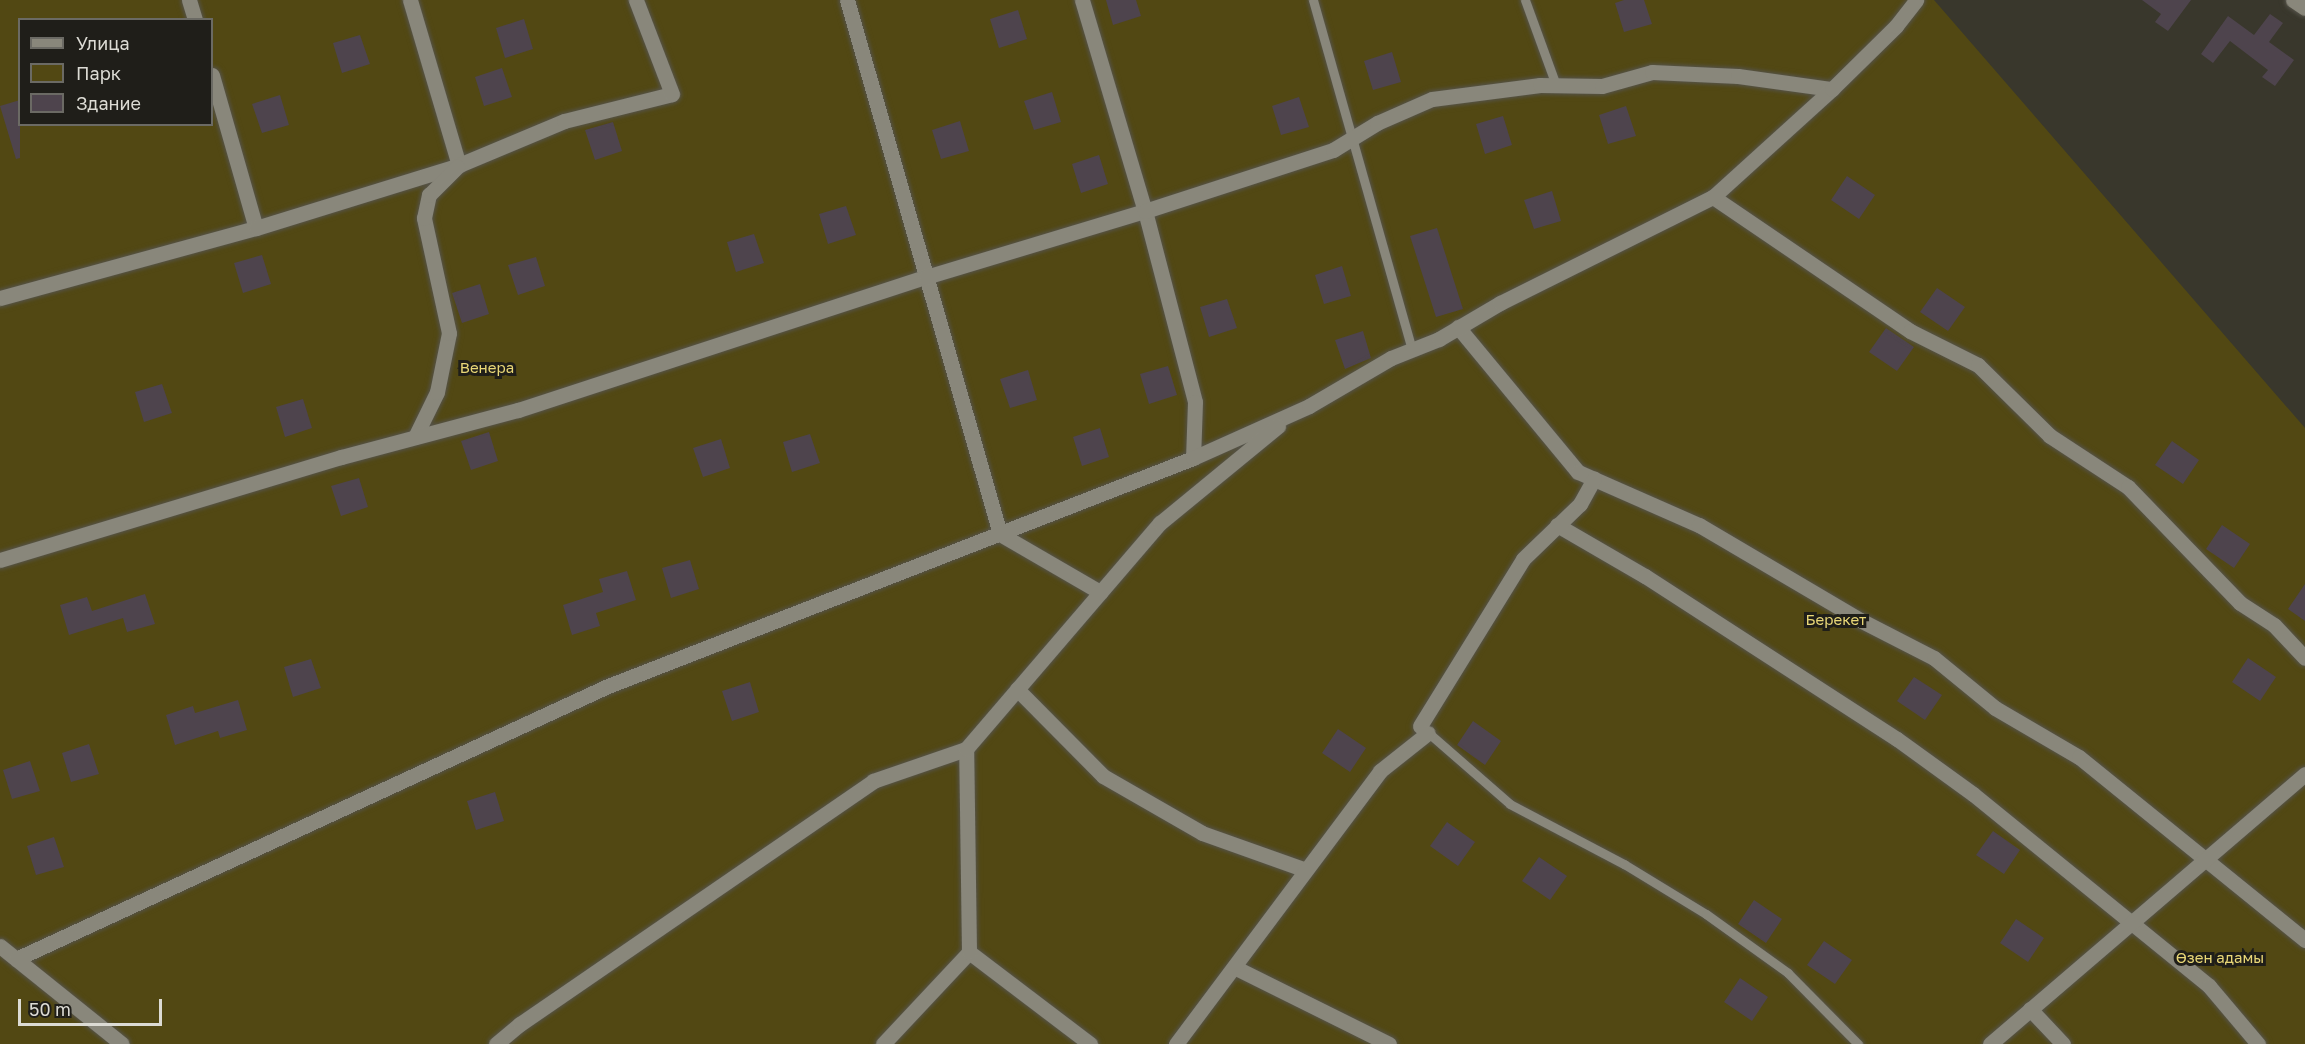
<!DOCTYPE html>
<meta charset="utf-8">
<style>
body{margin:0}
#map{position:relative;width:2305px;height:1044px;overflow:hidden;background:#39372c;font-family:"Golos Text",sans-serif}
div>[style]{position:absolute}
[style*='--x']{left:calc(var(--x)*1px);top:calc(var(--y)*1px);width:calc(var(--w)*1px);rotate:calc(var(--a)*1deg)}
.green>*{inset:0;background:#524813}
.building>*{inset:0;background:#4e444d}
.roads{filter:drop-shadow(0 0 2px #55534a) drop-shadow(0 0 2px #55534a)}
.lane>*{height:9px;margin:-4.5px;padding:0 4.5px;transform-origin:4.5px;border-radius:4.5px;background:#89877b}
.street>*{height:15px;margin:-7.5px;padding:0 7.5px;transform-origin:7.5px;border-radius:7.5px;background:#89877b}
span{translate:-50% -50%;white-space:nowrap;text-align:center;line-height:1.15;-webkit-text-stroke:6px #1f1e19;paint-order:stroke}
.park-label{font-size:15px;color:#e9d777}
.legend{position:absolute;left:18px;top:18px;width:195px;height:108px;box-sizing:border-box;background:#1f1e19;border:2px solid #6b6a64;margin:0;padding:8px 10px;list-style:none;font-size:18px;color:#dcdbd4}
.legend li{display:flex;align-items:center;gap:12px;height:30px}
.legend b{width:30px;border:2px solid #6b6a64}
.scale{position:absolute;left:18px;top:999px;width:144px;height:27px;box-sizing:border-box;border:3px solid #dcdbd4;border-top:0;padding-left:8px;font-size:18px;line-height:21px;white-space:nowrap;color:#dcdbd4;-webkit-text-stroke:4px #1f1e19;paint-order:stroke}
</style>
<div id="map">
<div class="green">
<div style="clip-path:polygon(evenodd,0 0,1934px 0,2305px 428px,2305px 1044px,0 1044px,0 0,20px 20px,212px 20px,212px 124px,20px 124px,20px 20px)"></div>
</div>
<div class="building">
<div style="clip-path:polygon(1106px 0,1136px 0,1141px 16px,1113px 25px)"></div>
<div style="clip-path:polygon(1624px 0,1644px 0,1652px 24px,1624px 32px,1615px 3px)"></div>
<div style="clip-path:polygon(2142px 0,2191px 0,2168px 31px,2155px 22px,2161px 14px)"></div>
<div style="clip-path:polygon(1018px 10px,1027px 39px,999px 48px,990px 19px)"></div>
<div style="clip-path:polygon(2270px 14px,2283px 23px,2269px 42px,2294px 60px,2275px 86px,2262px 77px,2268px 70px,2230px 41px,2213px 63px,2201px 54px,2228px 16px,2254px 35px)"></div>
<div style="clip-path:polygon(524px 19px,533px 49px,505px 58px,496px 28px)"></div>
<div style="clip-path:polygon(360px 35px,370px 64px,342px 73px,333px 43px)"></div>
<div style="clip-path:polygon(1392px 52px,1401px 82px,1373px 90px,1364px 61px)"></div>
<div style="clip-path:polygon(502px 68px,512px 97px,484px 106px,475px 77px)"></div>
<div style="clip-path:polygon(1052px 92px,1061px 122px,1034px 130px,1024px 101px)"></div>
<div style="clip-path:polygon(280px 95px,289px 125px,262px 133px,252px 104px)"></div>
<div style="clip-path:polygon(1299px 97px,1309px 127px,1281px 135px,1272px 106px)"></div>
<div style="clip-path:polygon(20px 100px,20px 158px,16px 159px,0 106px)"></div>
<div style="clip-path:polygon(1626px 106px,1636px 136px,1608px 144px,1599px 115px)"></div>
<div style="clip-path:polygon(1503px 116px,1512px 145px,1485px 154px,1476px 124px)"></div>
<div style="clip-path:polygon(960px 121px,969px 151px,941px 159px,932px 130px)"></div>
<div style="clip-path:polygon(613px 122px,622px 151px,595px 160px,585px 130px)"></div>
<div style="clip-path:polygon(1099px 155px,1108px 184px,1081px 193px,1072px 164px)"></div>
<div style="clip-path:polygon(1847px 176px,1875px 195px,1859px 219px,1831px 200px)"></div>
<div style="clip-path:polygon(1552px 191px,1561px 221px,1534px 229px,1524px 200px)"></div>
<div style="clip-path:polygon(846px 206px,856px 235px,828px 244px,819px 214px)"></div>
<div style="clip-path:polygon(1437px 228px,1463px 309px,1436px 317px,1410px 236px)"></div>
<div style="clip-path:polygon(754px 234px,764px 263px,736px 272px,727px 242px)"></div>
<div style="clip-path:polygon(262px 255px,271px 284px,243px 293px,234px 263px)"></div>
<div style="clip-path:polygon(536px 257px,545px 286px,518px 295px,508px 265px)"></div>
<div style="clip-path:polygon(1342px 266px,1351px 296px,1324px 304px,1315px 275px)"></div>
<div style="clip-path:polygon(480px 284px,489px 314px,462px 323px,452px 293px)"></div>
<div style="clip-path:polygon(1937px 288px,1965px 307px,1948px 331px,1920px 312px)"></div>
<div style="clip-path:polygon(1227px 299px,1237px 328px,1209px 337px,1200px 307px)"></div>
<div style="clip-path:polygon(1886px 328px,1914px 347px,1897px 371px,1869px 352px)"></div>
<div style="clip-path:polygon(1363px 331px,1371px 358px,1345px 369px,1335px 340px)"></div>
<div style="clip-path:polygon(1168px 366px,1177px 395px,1149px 404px,1140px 374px)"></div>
<div style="clip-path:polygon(1028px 370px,1037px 400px,1010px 408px,1000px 379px)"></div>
<div style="clip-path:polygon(162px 384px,172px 413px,144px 422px,135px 392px)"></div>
<div style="clip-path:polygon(303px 399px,312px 428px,285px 437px,276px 407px)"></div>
<div style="clip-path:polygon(1100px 428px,1109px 457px,1082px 466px,1073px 437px)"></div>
<div style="clip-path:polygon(489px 432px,498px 461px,471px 470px,461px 441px)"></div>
<div style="clip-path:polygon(810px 434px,820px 463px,792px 472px,783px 442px)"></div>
<div style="clip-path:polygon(721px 439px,730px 468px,703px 477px,693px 448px)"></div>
<div style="clip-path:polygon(2172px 441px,2199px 460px,2183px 484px,2155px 465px)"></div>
<div style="clip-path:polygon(359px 478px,368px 507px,341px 516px,331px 486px)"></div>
<div style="clip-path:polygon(2222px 525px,2250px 544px,2234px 568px,2206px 549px)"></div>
<div style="clip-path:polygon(690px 560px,699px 589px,671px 598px,662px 568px)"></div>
<div style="clip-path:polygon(627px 571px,636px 600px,596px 613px,600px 626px,572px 635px,563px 605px,603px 592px,599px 579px)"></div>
<div style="clip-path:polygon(2305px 584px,2305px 621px,2288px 609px)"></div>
<div style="clip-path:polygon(145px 594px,155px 624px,127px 632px,123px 618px,69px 635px,60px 605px,87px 597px,92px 611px)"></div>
<div style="clip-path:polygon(2248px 658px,2276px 677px,2260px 701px,2232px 682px)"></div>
<div style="clip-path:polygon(311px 659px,321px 688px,293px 697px,284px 667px)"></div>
<div style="clip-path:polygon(1914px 677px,1942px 695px,1925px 720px,1897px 701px)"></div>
<div style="clip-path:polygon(750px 682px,759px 712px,732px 721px,722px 691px)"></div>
<div style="clip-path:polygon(238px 700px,247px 730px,220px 738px,218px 731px,175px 745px,166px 715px,193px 706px,195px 713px)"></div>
<div style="clip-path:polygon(1473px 721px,1501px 741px,1485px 765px,1457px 745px)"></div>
<div style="clip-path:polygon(1338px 729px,1366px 748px,1350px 772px,1322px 753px)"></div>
<div style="clip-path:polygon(89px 744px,99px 774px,71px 782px,62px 753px)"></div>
<div style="clip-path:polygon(30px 761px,40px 791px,12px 799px,3px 770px)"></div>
<div style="clip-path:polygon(495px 792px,504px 821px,476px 830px,467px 801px)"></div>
<div style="clip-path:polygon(1447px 822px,1475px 842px,1458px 866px,1430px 846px)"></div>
<div style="clip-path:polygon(1993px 831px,2020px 850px,2004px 874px,1976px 855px)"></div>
<div style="clip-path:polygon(54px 837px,64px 867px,36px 875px,27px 846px)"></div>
<div style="clip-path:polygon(1539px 857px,1567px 876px,1550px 900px,1522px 881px)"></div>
<div style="clip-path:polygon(1754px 900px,1782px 919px,1766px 943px,1738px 924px)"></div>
<div style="clip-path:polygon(2016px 919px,2044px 938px,2028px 962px,2000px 943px)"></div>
<div style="clip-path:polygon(1824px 941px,1852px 960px,1835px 984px,1807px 965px)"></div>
<div style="clip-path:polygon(1740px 978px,1768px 997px,1752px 1021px,1724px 1002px)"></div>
</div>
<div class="roads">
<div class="lane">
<div style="--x:1313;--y:0;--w:364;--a:74.2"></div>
<div style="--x:1525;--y:0;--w:90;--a:70"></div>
<div style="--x:1424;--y:729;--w:114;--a:41.1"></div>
<div style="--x:1510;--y:804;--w:129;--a:27.8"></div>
<div style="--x:1624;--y:864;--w:96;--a:31.4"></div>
<div style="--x:1706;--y:914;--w:101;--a:35.7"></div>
<div style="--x:1788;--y:973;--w:100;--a:45.4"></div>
</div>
<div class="street">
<div style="--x:189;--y:0;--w:21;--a:73"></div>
<div style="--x:410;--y:0;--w:172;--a:73.5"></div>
<div style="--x:847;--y:0;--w:555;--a:74.01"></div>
<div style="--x:1000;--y:534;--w:116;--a:30.1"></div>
<div style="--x:1082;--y:0;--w:220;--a:73.4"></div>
<div style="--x:1145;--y:211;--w:197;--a:75.3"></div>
<div style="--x:1195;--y:402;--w:56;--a:92"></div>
<div style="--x:2293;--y:0;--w:14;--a:34"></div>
<div style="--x:212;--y:75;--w:159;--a:74"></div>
<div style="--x:1713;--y:197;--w:238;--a:34.2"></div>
<div style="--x:1910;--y:331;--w:76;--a:26.6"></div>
<div style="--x:1978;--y:365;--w:101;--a:44.6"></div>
<div style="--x:2050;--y:436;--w:93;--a:33.2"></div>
<div style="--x:2128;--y:487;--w:161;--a:46"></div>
<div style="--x:2240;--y:603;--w:40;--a:32.9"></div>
<div style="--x:2274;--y:625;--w:45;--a:46.8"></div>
<div style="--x:0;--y:298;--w:265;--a:-15.3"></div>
<div style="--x:256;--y:228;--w:213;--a:-17.2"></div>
<div style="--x:459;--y:165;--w:114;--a:-22.7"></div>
<div style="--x:564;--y:121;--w:111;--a:-14"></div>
<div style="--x:672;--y:94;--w:101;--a:-111"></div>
<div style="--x:1458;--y:327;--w:188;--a:50.4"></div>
<div style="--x:1578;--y:472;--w:132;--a:23.7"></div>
<div style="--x:1699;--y:525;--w:187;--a:30.5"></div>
<div style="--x:1860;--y:620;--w:83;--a:27.2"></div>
<div style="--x:1934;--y:658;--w:79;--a:39.3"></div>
<div style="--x:1995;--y:708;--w:97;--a:30.3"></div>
<div style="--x:2079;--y:757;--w:291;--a:39"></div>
<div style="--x:415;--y:437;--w:50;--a:-63.9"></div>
<div style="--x:437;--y:392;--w:60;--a:-78.5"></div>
<div style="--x:449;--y:333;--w:118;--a:-102.3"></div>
<div style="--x:424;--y:218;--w:24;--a:-78"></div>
<div style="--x:429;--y:195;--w:40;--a:-45"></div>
<div style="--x:1557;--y:525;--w:102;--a:30.1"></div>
<div style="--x:1645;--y:576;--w:300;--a:32.9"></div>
<div style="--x:1897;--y:739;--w:94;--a:35.9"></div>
<div style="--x:1973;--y:794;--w:304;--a:39.1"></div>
<div style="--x:2209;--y:986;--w:76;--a:49.8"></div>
<div style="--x:0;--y:560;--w:356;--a:-16.8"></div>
<div style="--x:341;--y:457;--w:183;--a:-14.9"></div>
<div style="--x:518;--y:410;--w:429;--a:-18.1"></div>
<div style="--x:926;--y:277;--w:229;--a:-16.8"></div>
<div style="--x:1145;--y:211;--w:198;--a:-18"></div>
<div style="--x:1333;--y:150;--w:52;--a:-31.5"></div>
<div style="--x:1377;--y:123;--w:60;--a:-23.6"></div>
<div style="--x:1432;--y:99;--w:109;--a:-7.4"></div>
<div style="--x:1540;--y:85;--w:62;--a:0.9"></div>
<div style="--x:1602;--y:86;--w:52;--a:-15.6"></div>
<div style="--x:1652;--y:72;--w:86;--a:2.7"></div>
<div style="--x:1738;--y:76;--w:95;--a:7.9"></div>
<div style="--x:1017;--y:689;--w:122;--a:45.3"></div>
<div style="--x:1103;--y:776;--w:114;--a:29.9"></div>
<div style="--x:1202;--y:833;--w:110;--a:19.6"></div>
<div style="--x:1420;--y:726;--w:196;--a:-58.3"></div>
<div style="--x:1523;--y:559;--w:79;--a:-44"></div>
<div style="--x:1580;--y:504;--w:29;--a:-61"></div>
<div style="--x:0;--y:946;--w:156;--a:38.8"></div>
<div style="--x:969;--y:952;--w:152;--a:37.2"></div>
<div style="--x:16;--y:959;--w:652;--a:-24.76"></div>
<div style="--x:608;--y:686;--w:628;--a:-21.29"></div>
<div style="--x:1193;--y:458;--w:127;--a:-24.1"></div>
<div style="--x:1309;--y:406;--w:95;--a:-30.3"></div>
<div style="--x:1391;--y:358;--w:52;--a:-21.6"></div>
<div style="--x:1439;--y:339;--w:71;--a:-30.5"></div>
<div style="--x:1500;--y:303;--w:238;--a:-26.5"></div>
<div style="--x:1713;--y:197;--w:161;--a:-42.2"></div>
<div style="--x:1832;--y:89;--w:90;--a:-44.5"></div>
<div style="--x:1896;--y:26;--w:33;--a:-52"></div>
<div style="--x:1234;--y:967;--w:173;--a:26.4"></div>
<div style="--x:2030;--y:1009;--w:48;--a:46.7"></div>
<div style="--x:496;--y:1044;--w:31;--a:-40"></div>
<div style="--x:520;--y:1024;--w:429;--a:-34.5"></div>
<div style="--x:873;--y:781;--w:98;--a:-19"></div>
<div style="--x:883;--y:1044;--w:126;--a:-46.9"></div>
<div style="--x:969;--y:952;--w:203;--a:-90.8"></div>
<div style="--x:966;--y:749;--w:298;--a:-49.4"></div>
<div style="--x:1160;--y:523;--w:153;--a:-39.4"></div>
<div style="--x:1176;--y:1044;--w:341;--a:-53.2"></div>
<div style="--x:1380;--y:771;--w:61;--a:-38.4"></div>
<div style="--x:1990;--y:1044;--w:415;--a:-40.6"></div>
</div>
</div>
<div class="park-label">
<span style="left:487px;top:368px">Венера</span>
<span style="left:1836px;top:620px">Берекет</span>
<span style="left:2220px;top:958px">Өзен адамы</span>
</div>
<ul class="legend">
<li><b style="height:8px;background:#89877b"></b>Улица</li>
<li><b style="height:16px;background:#524813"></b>Парк</li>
<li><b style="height:16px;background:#4e444d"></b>Здание</li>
</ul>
<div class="scale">50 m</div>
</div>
